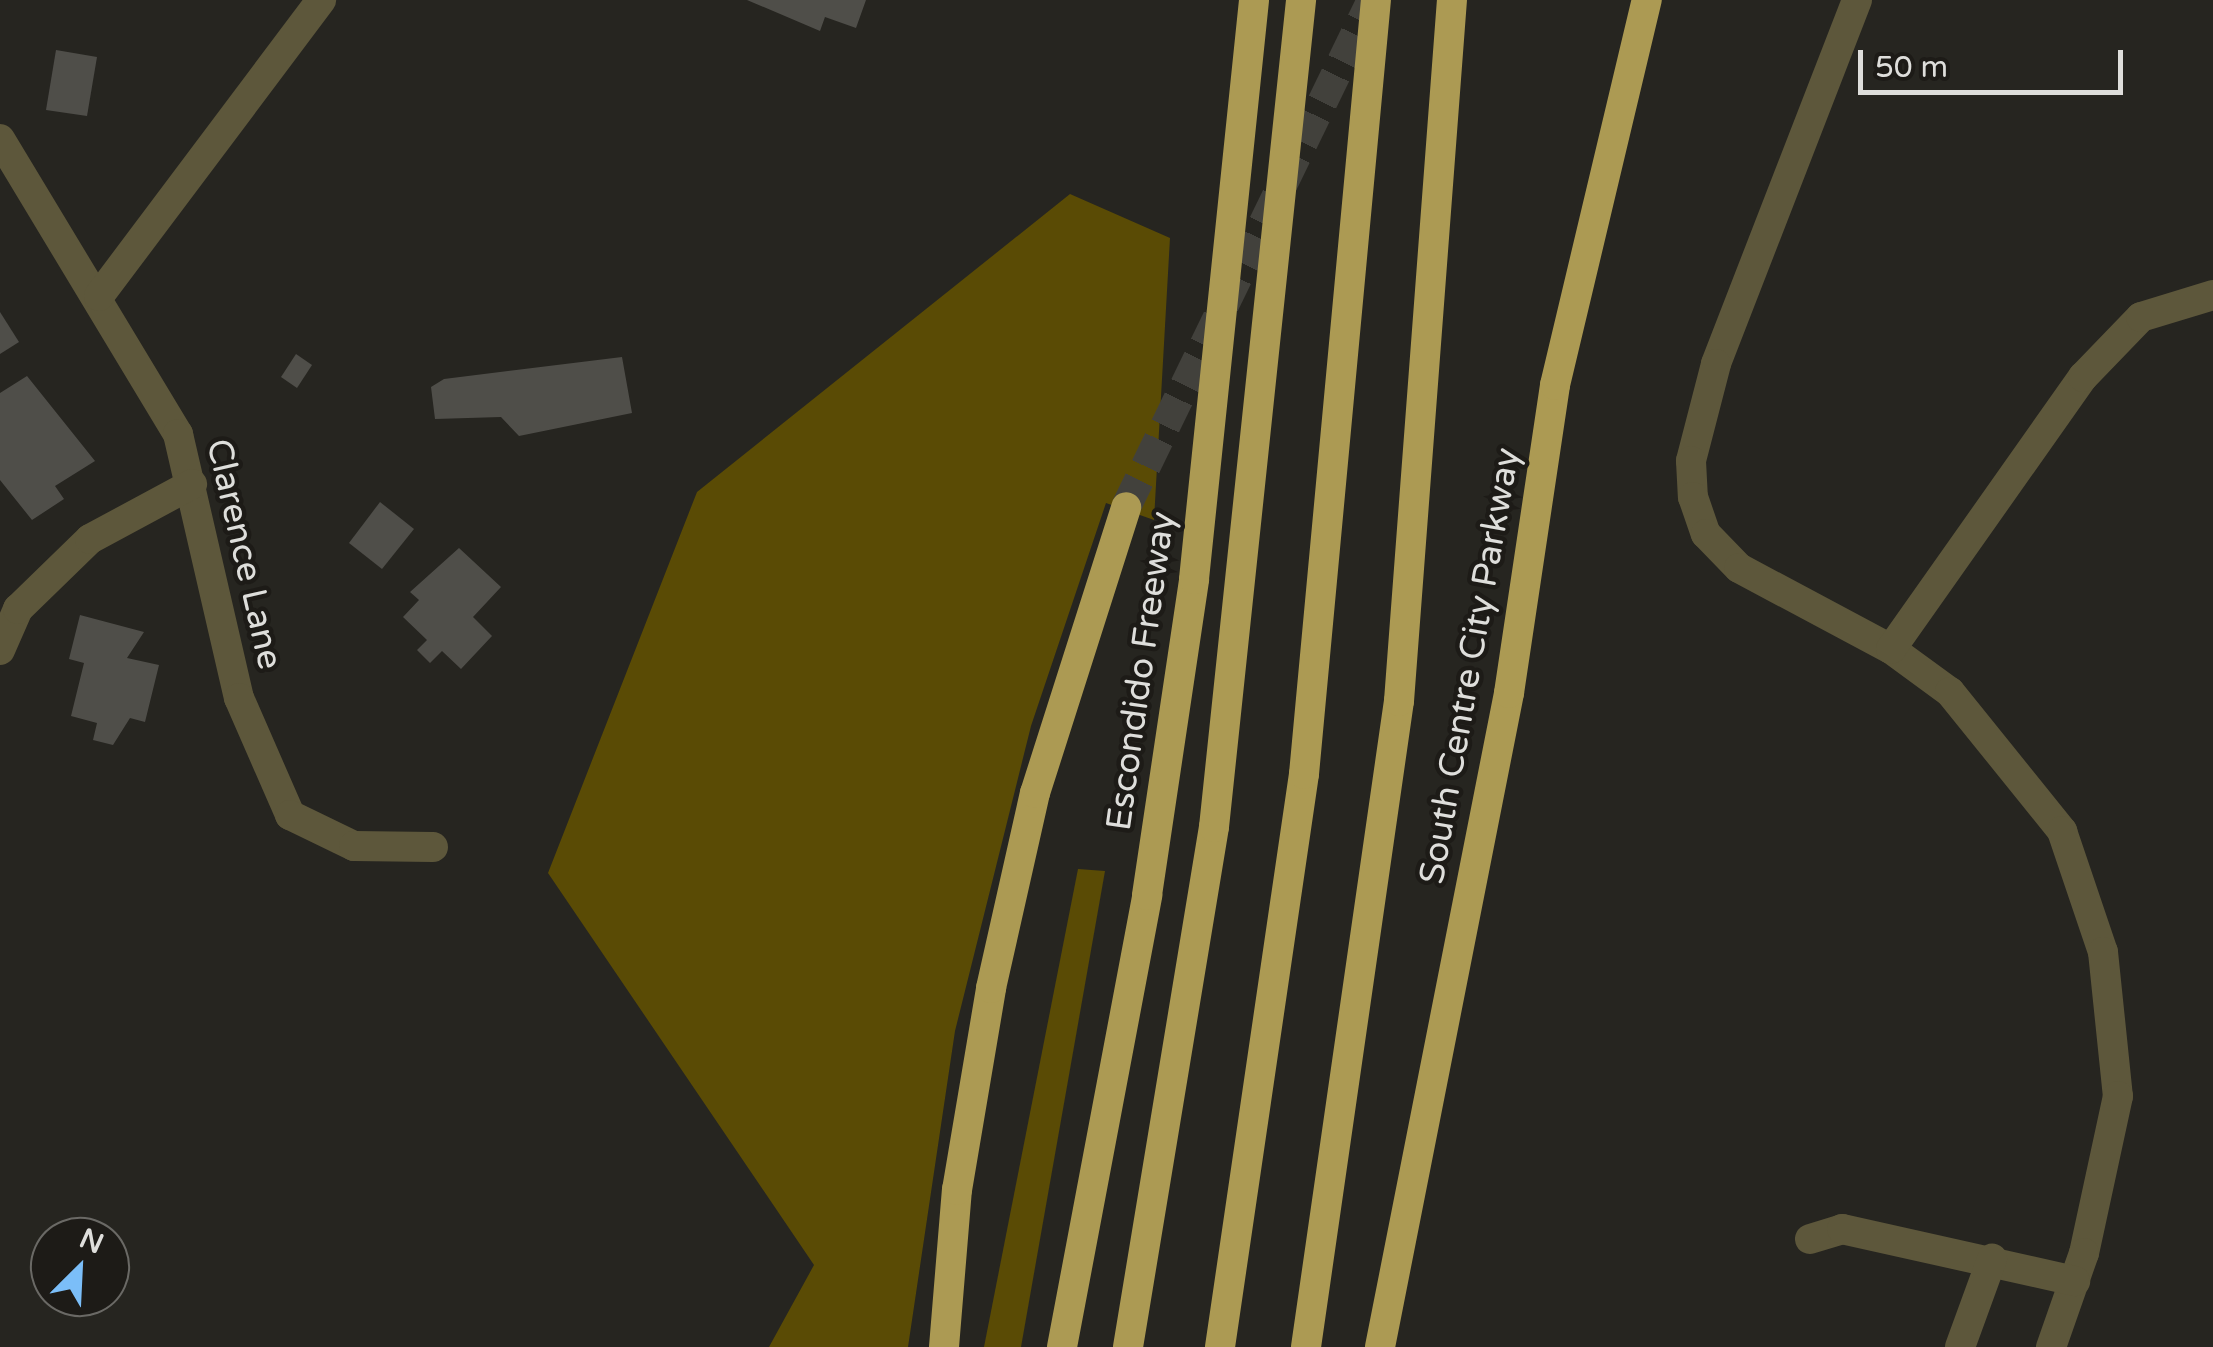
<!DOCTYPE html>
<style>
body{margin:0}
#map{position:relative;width:2213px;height:1347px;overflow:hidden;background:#262520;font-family:"Varela Round",sans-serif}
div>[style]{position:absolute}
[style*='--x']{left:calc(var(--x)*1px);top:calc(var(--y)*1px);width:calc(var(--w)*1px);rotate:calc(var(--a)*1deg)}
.green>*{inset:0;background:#5a4b05}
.building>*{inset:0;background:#4f4e49}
.highway-tunnel>*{height:30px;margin-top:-15px;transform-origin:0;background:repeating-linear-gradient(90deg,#42413c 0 30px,transparent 0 45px)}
.minor>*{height:30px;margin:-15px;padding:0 15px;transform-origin:15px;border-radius:15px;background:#5d573b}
.highway>*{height:30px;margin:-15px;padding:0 15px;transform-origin:15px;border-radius:15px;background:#ac9a53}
span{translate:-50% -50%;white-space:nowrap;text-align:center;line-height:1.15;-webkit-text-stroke:9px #1d1b17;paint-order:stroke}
.street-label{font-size:35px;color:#dededb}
.north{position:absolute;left:30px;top:1217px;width:100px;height:100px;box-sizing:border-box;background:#1d1b17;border:2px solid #6a6965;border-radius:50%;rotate:24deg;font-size:28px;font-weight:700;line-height:40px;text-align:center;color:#dededb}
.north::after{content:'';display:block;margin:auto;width:35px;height:45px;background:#7bbef8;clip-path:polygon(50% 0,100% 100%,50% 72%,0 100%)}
.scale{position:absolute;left:1858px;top:50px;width:265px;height:45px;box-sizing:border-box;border:5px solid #dededb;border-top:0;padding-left:12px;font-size:30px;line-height:35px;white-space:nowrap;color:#dededb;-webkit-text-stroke:8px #1d1b17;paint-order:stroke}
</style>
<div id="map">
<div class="green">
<div style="clip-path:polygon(1070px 194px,1170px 238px,1154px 520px,1106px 503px,1031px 726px,955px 1031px,908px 1347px,769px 1347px,814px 1265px,548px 873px,697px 492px)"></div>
<div style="clip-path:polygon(1078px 869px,1105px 871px,1021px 1347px,984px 1347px)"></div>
</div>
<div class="building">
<div style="clip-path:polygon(747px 0,866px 0,856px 28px,825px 17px,820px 31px)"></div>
<div style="clip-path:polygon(56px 50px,97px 57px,87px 116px,46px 110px)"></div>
<div style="clip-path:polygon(0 312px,19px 342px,0 354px)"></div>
<div style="clip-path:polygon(296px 354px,312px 365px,297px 388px,281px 377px)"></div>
<div style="clip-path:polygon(622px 357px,632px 413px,519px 436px,501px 417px,435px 419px,431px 387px,444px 379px)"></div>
<div style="clip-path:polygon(27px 376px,95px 461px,55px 486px,64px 499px,32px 520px,0 480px,0 393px)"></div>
<div style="clip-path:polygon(380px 502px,414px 529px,382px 569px,349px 543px)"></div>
<div style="clip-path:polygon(459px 548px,501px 587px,473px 617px,492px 636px,461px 669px,442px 651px,430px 663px,417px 650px,427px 640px,403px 617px,419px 600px,410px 592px)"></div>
<div style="clip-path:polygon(80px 615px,144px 632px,127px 658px,159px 665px,145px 722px,130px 718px,113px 745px,93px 740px,97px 723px,71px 716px,84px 663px,69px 659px)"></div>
</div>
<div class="highway-tunnel">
<div style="--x:1126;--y:507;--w:564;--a:-64.12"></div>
</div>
<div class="minor">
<div style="--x:1857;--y:0;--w:390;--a:111.2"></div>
<div style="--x:1716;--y:364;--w:100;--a:104.5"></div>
<div style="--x:1691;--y:461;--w:36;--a:87"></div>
<div style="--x:1693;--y:497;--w:39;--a:71"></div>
<div style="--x:1706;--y:534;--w:47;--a:45.9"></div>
<div style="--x:1739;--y:568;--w:172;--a:28.1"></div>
<div style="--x:1891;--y:649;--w:73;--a:36.1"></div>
<div style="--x:1950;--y:692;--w:179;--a:51.1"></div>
<div style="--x:2062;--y:831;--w:128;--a:71.3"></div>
<div style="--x:2103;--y:952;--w:145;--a:84.1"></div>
<div style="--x:2118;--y:1096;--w:161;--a:102.2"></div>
<div style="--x:2084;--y:1253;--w:100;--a:109.3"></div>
<div style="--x:0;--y:139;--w:345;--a:58.9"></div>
<div style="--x:178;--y:434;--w:271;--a:77"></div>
<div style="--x:239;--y:698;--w:128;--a:66.4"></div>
<div style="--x:290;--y:815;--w:71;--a:25.8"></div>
<div style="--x:354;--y:846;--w:79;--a:0.7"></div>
<div style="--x:99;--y:296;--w:370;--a:-53.1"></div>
<div style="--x:1891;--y:649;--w:333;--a:-54.8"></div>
<div style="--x:2083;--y:377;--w:83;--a:-46"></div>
<div style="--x:2141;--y:317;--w:75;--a:-17"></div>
<div style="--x:0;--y:650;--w:45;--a:-66.3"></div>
<div style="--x:18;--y:609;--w:100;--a:-44.2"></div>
<div style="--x:90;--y:539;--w:116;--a:-28.3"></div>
<div style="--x:1810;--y:1239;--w:34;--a:-17"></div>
<div style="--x:1842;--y:1229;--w:239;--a:12.6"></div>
<div style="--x:1960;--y:1347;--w:94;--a:-70"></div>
</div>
<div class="highway">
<div style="--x:944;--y:1347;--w:158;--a:-85.3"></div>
<div style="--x:957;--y:1190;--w:205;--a:-80.4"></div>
<div style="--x:991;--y:988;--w:200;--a:-77.3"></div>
<div style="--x:1035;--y:793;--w:300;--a:-72.3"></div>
<div style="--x:1062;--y:1347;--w:460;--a:-79.3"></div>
<div style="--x:1147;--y:895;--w:319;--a:-81.5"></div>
<div style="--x:1194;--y:579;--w:582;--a:-84.08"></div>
<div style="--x:1128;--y:1347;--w:527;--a:-80.61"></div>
<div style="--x:1214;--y:827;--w:832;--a:-83.99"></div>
<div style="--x:1220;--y:1347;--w:579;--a:-81.66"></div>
<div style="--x:1304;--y:774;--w:777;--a:-84.69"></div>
<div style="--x:1306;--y:1347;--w:653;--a:-81.81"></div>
<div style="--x:1399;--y:701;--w:703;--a:-85.68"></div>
<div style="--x:1380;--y:1347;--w:667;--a:-78.84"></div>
<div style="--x:1509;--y:693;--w:311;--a:-81.5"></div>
<div style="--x:1555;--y:385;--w:396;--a:-76.6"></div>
</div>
<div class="street-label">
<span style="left:244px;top:554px;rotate:77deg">Clarence Lane</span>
<span style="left:1470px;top:666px;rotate:-80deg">South Centre City Parkway</span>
<span style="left:1141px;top:671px;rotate:-82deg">Escondido Freeway</span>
</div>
<div class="north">N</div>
<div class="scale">50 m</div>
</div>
